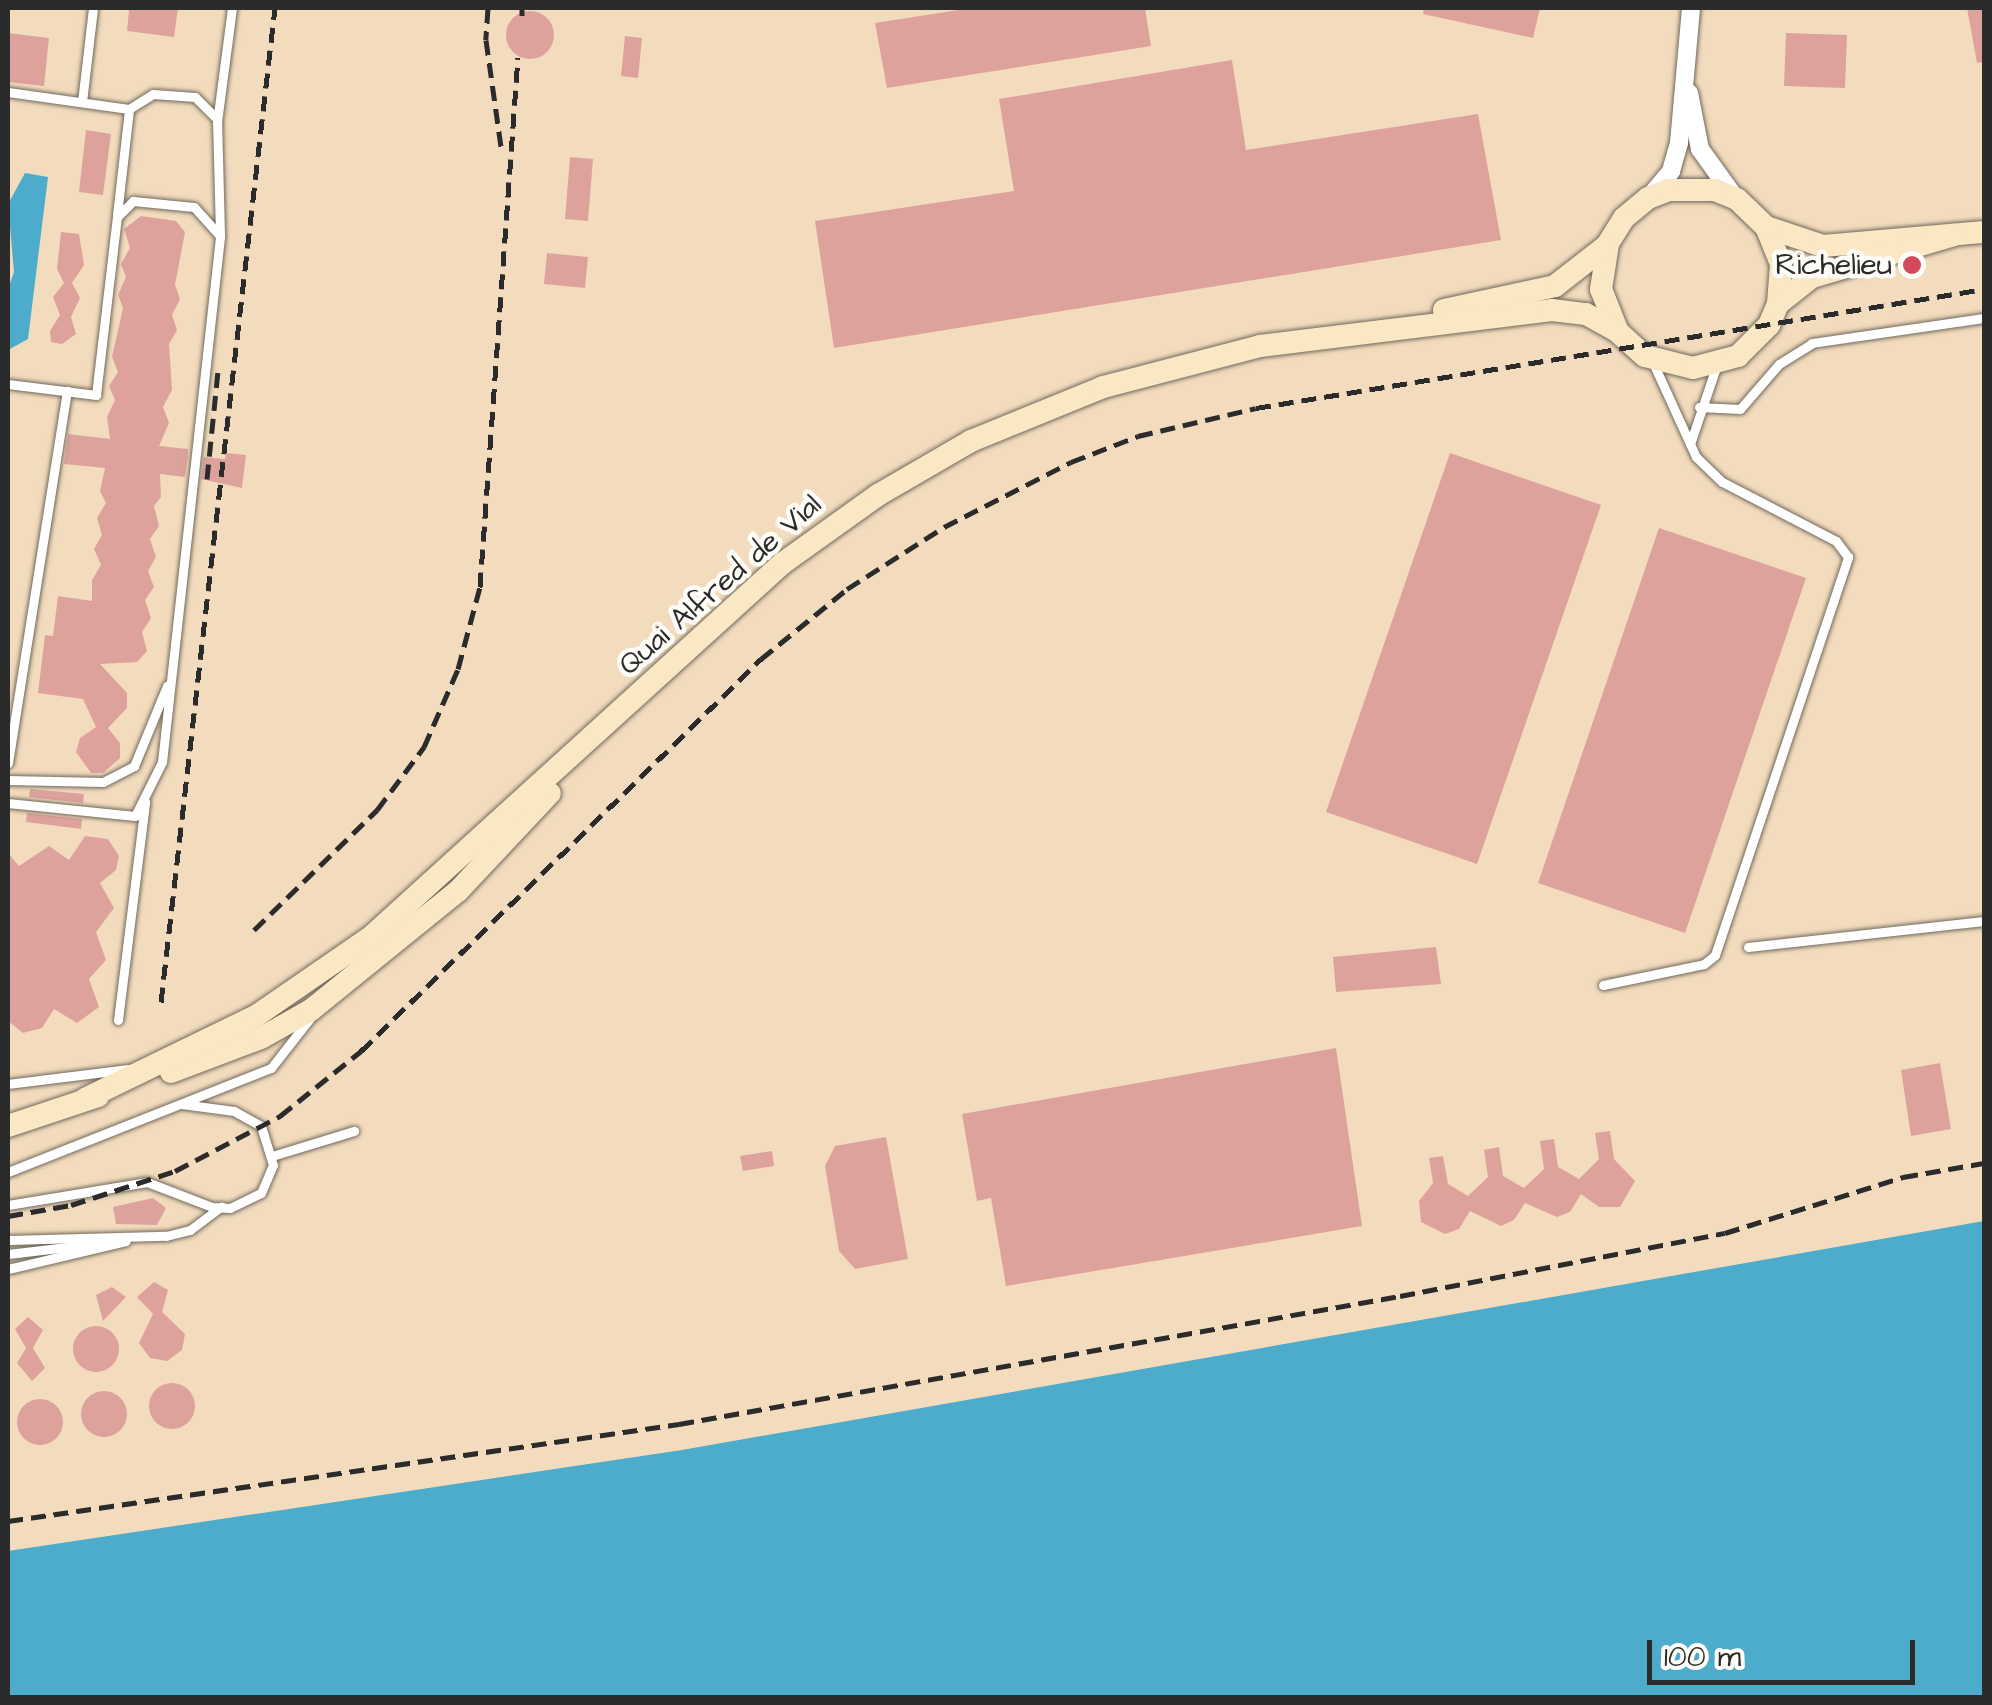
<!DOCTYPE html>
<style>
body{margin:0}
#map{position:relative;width:1992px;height:1705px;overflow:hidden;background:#f3dcbd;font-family:"Architects Daughter",sans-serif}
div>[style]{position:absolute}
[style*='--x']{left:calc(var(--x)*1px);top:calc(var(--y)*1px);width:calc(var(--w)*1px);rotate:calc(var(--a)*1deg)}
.water>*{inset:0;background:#4dabcb}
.building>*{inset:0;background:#dea29c}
.round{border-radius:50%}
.roads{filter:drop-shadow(0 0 2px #71695e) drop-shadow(0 0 2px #71695e)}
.lane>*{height:9px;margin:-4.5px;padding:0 4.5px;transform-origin:4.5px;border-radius:4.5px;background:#fff}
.street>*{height:18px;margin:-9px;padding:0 9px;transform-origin:9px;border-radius:9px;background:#fff}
.secondary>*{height:22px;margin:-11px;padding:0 11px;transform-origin:11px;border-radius:11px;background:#fae7c3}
.rail>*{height:5px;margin-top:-2.5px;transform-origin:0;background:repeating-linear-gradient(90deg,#2b2b2b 0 15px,transparent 0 23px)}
.dots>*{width:28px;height:28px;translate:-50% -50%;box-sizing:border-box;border:5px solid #fdfcf7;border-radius:50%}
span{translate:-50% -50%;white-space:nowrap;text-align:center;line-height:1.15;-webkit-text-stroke:9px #fdfcf7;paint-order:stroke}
.poi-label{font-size:30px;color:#2b2b2b}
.right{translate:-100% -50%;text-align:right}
.street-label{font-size:30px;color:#2b2b2b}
.frame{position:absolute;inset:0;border:10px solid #2b2b2b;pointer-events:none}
.scale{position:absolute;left:1647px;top:1640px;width:268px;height:45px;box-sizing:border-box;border:5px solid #2b2b2b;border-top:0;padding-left:12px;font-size:30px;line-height:35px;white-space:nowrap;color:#2b2b2b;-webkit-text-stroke:8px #fdfcf7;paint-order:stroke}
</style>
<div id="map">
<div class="water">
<div style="clip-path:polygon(25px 173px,48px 177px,28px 339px,8px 350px,8px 289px,14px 272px,8px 204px)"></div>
<div style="clip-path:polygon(1984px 1221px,1984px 1697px,8px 1697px,8px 1551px,682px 1450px)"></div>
</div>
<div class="building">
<div style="clip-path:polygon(147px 8px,178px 8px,174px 37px,127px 31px,129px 10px)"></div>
<div style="clip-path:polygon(971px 8px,1145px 8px,1151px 46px,887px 88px,875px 23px)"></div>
<div style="clip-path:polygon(1424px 8px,1540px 8px,1533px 38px,1423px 14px)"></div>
<div style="clip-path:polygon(1967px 8px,1984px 8px,1984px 62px,1977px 63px)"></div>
<div class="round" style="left:506px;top:11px;width:48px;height:48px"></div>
<div style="clip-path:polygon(8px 33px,49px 38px,44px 86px,8px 82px)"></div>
<div style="clip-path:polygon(1786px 33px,1847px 35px,1845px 88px,1784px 86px)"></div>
<div style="clip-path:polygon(625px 36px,642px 38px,638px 78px,621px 76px)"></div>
<div style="clip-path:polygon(1232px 60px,1246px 150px,1478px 114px,1501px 240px,834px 348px,815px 221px,1014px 191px,999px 99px)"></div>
<div style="clip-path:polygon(86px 130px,111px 134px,103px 195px,79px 192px)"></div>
<div style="clip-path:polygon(570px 157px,593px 159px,588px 221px,565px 219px)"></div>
<div style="clip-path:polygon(141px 216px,176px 221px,185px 232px,175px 285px,180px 299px,172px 315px,177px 330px,169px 344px,172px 390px,163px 407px,169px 423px,159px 446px,188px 449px,188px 455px,185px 477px,160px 474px,161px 497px,154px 506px,159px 526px,150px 539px,156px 557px,148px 571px,154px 587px,145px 600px,151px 618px,142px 632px,147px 651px,137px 662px,100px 664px,127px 693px,127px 708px,108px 728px,120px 743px,120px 758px,103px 773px,91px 773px,76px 752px,80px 738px,96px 727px,83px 699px,38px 693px,45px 635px,53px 636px,58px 596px,92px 601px,92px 580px,101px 565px,94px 549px,102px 535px,97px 518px,106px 503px,100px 491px,105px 468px,64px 464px,68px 434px,110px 439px,107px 417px,115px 400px,109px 386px,118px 372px,112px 357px,123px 308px,118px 295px,126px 277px,121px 264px,130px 248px,124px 229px)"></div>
<div style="clip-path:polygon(61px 232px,79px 234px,84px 265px,72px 283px,80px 298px,71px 317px,76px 334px,62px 344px,51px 342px,50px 331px,60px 315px,53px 297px,64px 283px,57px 269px)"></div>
<div style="clip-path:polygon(547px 253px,588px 257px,585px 288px,544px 284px)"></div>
<div style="clip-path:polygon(226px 453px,246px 455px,242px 488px,201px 479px,204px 457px,225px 459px)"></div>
<div style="clip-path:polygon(1450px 453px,1601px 505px,1477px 864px,1326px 812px)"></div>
<div style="clip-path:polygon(1659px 528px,1806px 578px,1685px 933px,1538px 883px)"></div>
<div style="clip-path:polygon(30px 789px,84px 794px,83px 803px,29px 797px)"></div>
<div style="clip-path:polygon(27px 813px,82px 819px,81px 829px,26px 822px)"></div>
<div style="clip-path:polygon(85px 836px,108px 839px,119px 856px,116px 870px,100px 883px,114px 908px,96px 932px,106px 960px,89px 979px,99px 1007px,77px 1023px,54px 1009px,42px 1028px,23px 1033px,8px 1021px,8px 853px,19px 866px,49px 846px,69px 860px)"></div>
<div style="clip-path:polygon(1436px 947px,1441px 984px,1336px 992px,1333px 957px)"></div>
<div style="clip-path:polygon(1336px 1048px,1362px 1226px,1006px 1286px,991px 1198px,977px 1201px,962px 1114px)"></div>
<div style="clip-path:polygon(1940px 1063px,1951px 1129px,1911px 1136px,1901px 1070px)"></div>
<div style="clip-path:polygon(1610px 1131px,1614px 1159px,1635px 1181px,1620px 1207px,1599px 1207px,1581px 1194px,1570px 1212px,1557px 1217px,1525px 1203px,1514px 1220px,1501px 1226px,1470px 1211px,1459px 1229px,1445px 1234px,1421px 1222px,1419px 1201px,1433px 1183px,1429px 1158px,1443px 1156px,1448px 1184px,1468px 1196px,1488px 1177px,1484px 1150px,1499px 1147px,1503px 1176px,1524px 1188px,1544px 1169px,1540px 1141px,1554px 1139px,1558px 1167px,1579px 1179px,1599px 1159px,1595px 1133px)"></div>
<div style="clip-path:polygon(886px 1137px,908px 1259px,855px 1269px,839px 1251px,825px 1166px,835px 1146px)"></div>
<div style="clip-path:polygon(772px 1151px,774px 1166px,743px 1171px,740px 1156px)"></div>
<div style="clip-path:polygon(153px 1198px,166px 1208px,157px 1225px,116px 1224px,113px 1207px)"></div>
<div style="clip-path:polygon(154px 1282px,168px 1290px,162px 1312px,185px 1334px,182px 1350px,167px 1361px,150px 1358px,139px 1343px,153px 1314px,137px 1297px)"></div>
<div style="clip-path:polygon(112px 1287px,126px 1297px,103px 1321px,96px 1295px)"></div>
<div style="clip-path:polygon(28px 1317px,43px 1330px,33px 1348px,45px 1368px,32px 1381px,17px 1363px,26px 1348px,15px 1329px)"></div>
<div class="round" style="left:73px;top:1326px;width:46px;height:46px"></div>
<div class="round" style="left:149px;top:1383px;width:46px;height:46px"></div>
<div class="round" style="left:81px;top:1391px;width:46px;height:46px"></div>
<div class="round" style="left:17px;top:1399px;width:46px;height:46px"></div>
</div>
<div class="roads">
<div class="lane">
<div style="--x:8;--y:92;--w:122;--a:8"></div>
<div style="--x:129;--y:109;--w:28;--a:-32"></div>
<div style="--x:153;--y:94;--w:42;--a:4.1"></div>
<div style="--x:195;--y:97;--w:31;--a:45"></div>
<div style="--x:217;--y:119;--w:118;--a:88.5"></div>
<div style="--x:220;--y:237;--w:528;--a:96.3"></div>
<div style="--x:162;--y:762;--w:60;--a:116.6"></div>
<div style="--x:135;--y:816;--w:128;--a:-174.2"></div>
<div style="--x:82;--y:102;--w:95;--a:-83.3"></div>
<div style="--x:217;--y:122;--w:115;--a:-82.5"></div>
<div style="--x:117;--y:215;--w:107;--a:-83.5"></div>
<div style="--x:8;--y:384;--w:89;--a:7.1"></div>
<div style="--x:96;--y:395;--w:179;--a:-83.3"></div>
<div style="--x:117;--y:217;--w:23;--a:-45"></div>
<div style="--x:133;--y:201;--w:61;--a:5.6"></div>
<div style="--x:194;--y:207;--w:38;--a:48"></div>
<div style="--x:1699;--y:407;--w:41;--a:2.8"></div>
<div style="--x:1740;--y:409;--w:60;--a:-49.1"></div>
<div style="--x:1779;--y:364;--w:39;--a:-32"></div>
<div style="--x:1812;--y:343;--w:174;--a:-8.3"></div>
<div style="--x:1690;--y:444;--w:81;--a:-71.3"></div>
<div style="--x:8;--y:763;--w:377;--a:-81"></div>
<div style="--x:8;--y:780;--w:95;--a:1.2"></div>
<div style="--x:103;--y:782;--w:35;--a:-27"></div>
<div style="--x:134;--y:766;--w:87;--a:-67.6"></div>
<div style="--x:1748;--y:947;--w:237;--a:-6.3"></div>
<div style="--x:1603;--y:985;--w:103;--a:-11.7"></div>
<div style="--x:1704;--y:964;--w:14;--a:-39"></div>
<div style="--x:1715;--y:955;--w:420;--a:-71.5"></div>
<div style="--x:1848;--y:557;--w:20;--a:-127"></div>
<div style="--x:1836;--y:541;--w:128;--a:-152.6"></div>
<div style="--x:1722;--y:482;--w:36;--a:-136"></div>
<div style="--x:1696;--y:457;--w:101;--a:-114.5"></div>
<div style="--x:118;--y:1020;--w:220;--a:-82.9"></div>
<div style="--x:8;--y:1084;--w:121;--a:-7.1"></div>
<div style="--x:272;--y:1156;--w:86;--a:-17"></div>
<div style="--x:8;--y:1172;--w:283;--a:-21.6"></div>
<div style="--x:271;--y:1068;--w:63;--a:-52"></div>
<div style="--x:8;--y:1205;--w:141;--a:-9.4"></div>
<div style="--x:147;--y:1182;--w:70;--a:21"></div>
<div style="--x:212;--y:1207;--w:18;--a:3"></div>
<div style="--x:230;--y:1208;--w:34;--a:-26"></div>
<div style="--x:261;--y:1193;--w:30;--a:-67"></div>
<div style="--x:273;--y:1165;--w:41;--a:-107.1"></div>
<div style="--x:261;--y:1126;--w:31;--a:-151"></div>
<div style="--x:234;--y:1111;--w:53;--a:-172.5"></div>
<div style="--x:8;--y:1240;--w:158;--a:-1.5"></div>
<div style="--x:166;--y:1236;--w:25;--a:-14"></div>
<div style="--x:190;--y:1230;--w:39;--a:-37"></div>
<div style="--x:8;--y:1254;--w:94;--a:-6.7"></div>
<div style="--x:8;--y:1269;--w:121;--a:-13.3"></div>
</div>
<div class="street">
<div style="--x:1689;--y:93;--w:57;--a:78.9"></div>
<div style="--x:1700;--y:149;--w:57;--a:54.3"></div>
<div style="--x:1652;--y:194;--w:30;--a:-50"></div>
<div style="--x:1671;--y:171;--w:29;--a:-74"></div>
<div style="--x:1679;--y:143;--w:136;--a:-84.9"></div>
</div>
<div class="secondary">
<div style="--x:1766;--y:227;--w:60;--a:18.4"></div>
<div style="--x:1823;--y:246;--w:162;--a:-5"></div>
<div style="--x:1778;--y:304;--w:40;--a:-85.7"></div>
<div style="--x:1781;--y:264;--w:40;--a:-112"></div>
<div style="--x:1766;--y:227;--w:40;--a:-136"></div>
<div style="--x:1737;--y:199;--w:24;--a:-158"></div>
<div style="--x:1715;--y:190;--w:46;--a:180"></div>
<div style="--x:1669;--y:190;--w:22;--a:159"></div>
<div style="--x:1648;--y:198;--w:31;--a:140"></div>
<div style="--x:1624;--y:218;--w:31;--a:122"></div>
<div style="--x:1608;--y:244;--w:46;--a:98.8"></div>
<div style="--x:1601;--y:289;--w:46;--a:68.4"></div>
<div style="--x:1618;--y:332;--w:36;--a:42"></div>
<div style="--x:1645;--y:356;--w:49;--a:14"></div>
<div style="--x:1693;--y:368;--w:47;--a:-14.9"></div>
<div style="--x:1738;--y:356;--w:44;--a:-45"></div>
<div style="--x:1769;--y:325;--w:23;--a:-67"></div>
<div style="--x:1778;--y:304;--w:43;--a:-38.5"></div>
<div style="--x:1812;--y:277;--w:148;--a:-16.5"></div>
<div style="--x:1444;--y:310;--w:114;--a:-12.2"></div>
<div style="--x:1555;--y:286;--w:63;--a:-38"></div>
<div style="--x:171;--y:1072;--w:96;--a:-20.7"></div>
<div style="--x:261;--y:1038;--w:57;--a:-29.2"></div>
<div style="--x:311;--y:1010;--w:189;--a:-39"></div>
<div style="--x:458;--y:891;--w:134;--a:-46.8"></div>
<div style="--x:85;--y:1099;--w:190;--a:-25.9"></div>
<div style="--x:256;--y:1016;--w:141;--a:-34.6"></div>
<div style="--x:372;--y:936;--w:555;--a:-42.23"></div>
<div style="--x:783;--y:563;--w:117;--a:-35.6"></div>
<div style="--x:878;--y:495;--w:108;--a:-30.1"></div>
<div style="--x:971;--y:441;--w:143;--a:-22.2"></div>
<div style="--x:1103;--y:387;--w:162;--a:-14.6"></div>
<div style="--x:1260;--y:346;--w:294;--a:-7"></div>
<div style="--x:1552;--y:310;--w:34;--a:7"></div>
<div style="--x:1586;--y:314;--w:37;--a:29"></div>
<div style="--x:8;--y:1126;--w:95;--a:-18.4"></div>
</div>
</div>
<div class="rail">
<div style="--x:488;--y:8;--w:32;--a:94"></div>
<div style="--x:486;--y:40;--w:108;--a:82"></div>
<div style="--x:522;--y:16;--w:8;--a:-90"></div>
<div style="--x:207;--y:479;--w:110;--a:-84.2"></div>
<div style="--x:254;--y:930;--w:172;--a:-44.3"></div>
<div style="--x:377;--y:810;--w:79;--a:-53.3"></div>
<div style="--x:424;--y:747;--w:85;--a:-66.4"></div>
<div style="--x:458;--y:669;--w:85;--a:-75"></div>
<div style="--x:480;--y:587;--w:531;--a:-85.9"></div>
<div style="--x:161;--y:1002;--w:1001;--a:-83.46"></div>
<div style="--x:8;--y:1216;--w:64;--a:-9.9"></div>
<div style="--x:71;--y:1205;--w:109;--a:-18.1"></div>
<div style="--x:175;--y:1171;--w:119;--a:-27.6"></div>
<div style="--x:280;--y:1116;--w:104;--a:-38.7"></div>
<div style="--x:361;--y:1051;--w:560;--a:-44.42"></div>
<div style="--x:761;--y:659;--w:111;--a:-39.1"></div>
<div style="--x:847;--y:589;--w:115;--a:-32.6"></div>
<div style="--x:944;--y:527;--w:143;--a:-27.1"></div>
<div style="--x:1071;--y:462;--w:72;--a:-21.2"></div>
<div style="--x:1138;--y:436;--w:121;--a:-13.3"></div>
<div style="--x:1256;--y:408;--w:738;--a:-9.28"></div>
<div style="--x:8;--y:1521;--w:678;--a:-8.23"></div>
<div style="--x:679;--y:1424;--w:732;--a:-10.07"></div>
<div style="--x:1400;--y:1296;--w:331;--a:-11"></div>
<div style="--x:1725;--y:1233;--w:187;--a:-17.5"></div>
<div style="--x:1903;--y:1177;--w:82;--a:-9.8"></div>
</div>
<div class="dots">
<div style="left:1912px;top:265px;background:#d1495b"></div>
</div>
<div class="poi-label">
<span class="right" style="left:1892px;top:265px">Richelieu</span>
</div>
<div class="street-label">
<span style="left:720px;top:585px;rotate:-41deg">Quai Alfred de Vial</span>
</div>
<div class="frame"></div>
<div class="scale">100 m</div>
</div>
